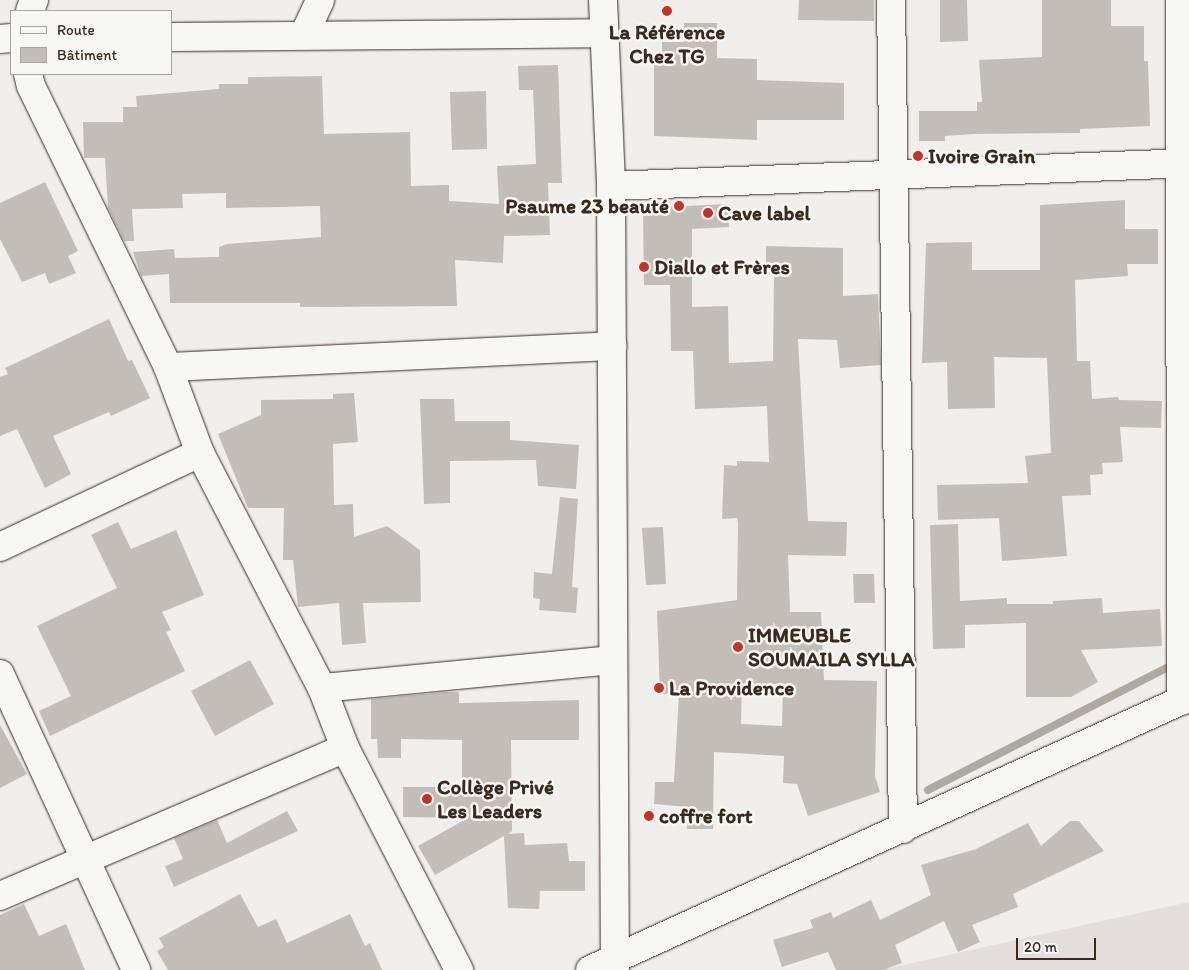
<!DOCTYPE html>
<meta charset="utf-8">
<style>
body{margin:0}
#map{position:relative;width:1189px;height:970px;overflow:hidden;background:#efeeea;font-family:Itim,sans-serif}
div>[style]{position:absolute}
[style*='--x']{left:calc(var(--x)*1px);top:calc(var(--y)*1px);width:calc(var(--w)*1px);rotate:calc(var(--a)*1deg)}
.built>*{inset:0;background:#e2dfdb}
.stream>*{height:8px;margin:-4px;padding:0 4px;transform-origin:4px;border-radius:4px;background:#afa8a1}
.building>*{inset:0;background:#c2bdb7}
.roads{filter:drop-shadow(0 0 1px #3b2a1e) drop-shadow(0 0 1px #3b2a1e)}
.street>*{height:28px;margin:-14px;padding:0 14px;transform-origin:14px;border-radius:14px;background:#f6f6f2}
.secondary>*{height:28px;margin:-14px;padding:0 14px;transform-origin:14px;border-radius:14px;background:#f6f6f2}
.dots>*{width:14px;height:14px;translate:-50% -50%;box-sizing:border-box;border:2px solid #f6f6f2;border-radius:50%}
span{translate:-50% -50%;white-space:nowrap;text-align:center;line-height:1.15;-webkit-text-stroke:5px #f6f6f2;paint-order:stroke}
.poi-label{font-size:21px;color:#3b2a1e;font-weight:700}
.left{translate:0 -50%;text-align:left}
.right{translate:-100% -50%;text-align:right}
.legend{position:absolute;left:10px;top:10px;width:162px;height:65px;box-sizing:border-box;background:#f6f6f2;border:1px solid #aba49d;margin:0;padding:6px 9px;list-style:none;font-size:15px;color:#3b2a1e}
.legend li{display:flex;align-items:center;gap:10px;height:25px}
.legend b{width:25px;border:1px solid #aba49d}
.scale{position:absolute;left:1016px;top:938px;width:80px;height:22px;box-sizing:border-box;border:2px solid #3b2a1e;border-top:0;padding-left:6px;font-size:15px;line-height:18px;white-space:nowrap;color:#3b2a1e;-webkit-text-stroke:4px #f6f6f2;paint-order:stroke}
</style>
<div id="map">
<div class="built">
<div style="clip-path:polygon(1189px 902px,1189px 970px,880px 970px)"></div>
</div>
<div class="stream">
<div style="--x:928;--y:790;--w:270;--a:-27.1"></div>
</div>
<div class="building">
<div style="clip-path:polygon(799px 0,874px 0,874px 21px,798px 20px)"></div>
<div style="clip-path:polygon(940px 0,967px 0,968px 41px,940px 42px)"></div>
<div style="clip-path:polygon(1042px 0,1111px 0,1111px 26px,1144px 26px,1144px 61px,1148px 61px,1150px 126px,1080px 129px,1080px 133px,974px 134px,945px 136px,945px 141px,919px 141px,919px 111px,977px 111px,977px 102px,982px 102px,979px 60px,1042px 57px)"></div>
<div style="clip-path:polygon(684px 23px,717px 23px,717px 58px,757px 59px,757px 80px,844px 83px,844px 120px,757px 120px,757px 140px,654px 136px,654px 62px,662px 62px,662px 42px,684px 42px)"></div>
<div style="clip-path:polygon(558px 65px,562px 183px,548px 183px,550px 235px,504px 236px,503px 263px,455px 260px,457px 306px,316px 307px,300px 307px,300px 303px,170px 303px,169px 274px,141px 276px,133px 252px,174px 249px,175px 258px,219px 257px,219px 247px,227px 244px,321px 237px,320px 206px,226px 208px,226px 193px,182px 194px,183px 208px,132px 209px,134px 241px,124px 241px,108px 208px,105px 158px,84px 158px,83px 122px,123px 122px,123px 107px,137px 107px,136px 96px,219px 89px,219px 84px,248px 84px,248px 77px,322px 76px,324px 134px,410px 132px,411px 186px,449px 185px,449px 201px,499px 204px,497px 166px,536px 164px,533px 90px,519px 90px,518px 66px)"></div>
<div style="clip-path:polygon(486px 91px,487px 149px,452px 150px,450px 92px)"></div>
<div style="clip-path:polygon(45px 182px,78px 251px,68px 256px,76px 273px,49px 284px,45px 273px,22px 282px,0 239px,0 203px)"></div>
<div style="clip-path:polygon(1125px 200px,1125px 229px,1158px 229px,1158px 264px,1127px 264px,1128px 276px,1075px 280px,1077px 361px,1090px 361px,1092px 399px,1118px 397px,1119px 400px,1162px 401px,1161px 428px,1120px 427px,1123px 462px,1102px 463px,1103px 474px,1090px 475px,1091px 495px,1062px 496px,1067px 556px,1002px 561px,999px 518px,938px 520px,937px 485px,1028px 483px,1025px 456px,1051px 453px,1047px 358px,994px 357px,995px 408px,948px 409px,947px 362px,922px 363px,926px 243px,972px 242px,972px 270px,1040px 270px,1040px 205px)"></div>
<div style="clip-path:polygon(evenodd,728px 204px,729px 227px,692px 229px,692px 307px,728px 306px,729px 363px,773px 361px,774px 275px,766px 274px,766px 246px,843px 248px,843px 296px,878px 294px,881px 365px,840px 368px,837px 340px,798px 339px,808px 521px,847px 522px,846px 556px,788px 555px,790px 612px,821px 612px,824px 680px,877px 681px,875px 776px,880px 792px,808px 816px,797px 784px,783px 783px,784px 756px,714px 752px,713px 829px,687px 829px,688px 807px,654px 804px,655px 782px,674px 782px,679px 693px,660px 694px,657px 611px,737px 600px,738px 523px,737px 518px,722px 519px,724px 465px,737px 466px,737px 461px,769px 462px,767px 406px,695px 409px,693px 351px,671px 351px,670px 285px,644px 285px,643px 208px,728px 204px,742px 684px,783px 684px,782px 726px,741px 724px,742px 684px)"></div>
<div style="clip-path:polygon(109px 319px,128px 361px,132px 360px,150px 398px,111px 416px,109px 412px,53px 436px,71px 474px,45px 488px,17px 429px,0 436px,0 377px,8px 374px,5px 368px)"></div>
<div style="clip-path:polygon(354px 393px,358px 442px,333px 444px,334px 505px,353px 504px,354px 537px,387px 526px,420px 550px,421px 602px,363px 603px,366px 643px,342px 645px,339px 603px,298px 607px,293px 560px,283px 560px,284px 508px,248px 508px,218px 434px,261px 415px,261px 400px,333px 399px,333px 394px)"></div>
<div style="clip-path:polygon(420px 399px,454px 399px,455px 421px,510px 421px,510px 440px,579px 445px,576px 489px,538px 486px,536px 460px,450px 461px,450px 503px,424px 504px)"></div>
<div style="clip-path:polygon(560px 497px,578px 499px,572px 587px,578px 588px,576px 613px,539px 610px,540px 599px,533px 598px,534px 572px,552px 574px)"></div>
<div style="clip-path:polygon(118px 522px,131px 549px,176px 530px,204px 595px,162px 612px,171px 630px,166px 632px,185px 671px,50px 736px,39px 711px,71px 696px,37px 626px,117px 588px,91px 535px)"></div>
<div style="clip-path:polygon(958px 524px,960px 601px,1007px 598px,1007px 604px,1053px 604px,1053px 601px,1102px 598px,1103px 613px,1160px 609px,1162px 646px,1081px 650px,1098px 682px,1071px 697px,1026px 697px,1026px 623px,965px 625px,965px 648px,933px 649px,930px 525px)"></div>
<div style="clip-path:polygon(663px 527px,666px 584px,646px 585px,642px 528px)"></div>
<div style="clip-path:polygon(853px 574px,874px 574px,875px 603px,854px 603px)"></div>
<div style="clip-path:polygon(250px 660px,274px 704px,215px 736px,191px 691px)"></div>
<div style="clip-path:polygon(446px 692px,459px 692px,459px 703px,579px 700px,579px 740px,511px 740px,512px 831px,508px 834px,524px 833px,525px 845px,567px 843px,569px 861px,585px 861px,585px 891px,540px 891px,539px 909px,508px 908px,504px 836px,435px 875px,418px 846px,468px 818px,403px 817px,403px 787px,462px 787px,462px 740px,401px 739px,401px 758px,378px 758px,377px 739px,371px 739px,371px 699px)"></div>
<div style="clip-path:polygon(0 725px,27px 774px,0 788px)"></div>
<div style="clip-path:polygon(287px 811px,298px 831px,174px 887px,165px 866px,183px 859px,174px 838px,217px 820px,227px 843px)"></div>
<div style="clip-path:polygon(1070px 821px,1079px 821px,1104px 851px,1013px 894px,1018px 907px,972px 925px,980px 942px,958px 952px,944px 921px,895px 945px,902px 963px,883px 970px,836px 970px,828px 952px,782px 967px,773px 940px,813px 928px,810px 920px,831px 912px,833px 918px,871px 900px,880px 920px,931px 895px,921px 865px,976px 849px,1028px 823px,1041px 846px)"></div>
<div style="clip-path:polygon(240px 894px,258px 927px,276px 919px,287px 943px,350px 914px,365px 946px,370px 943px,382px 970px,168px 970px,157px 951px,164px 947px,159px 938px)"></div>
<div style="clip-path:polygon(24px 904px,39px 936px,66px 924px,85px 970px,0 970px,0 915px)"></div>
</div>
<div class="roads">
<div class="street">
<div style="--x:891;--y:0;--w:829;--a:89.17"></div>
<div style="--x:1180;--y:0;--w:701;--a:89.92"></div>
<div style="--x:30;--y:11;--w:12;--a:-70"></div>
<div style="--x:304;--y:35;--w:38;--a:-65"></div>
<div style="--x:171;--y:37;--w:431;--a:-0.5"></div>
<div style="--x:0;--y:39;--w:11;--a:-5"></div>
<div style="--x:28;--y:74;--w:12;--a:76"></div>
<div style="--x:31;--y:86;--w:313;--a:64"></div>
<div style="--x:168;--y:367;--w:92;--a:69.6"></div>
<div style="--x:200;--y:453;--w:265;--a:62.6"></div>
<div style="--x:322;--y:688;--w:64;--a:69"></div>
<div style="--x:345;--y:748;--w:250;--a:62.8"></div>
<div style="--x:611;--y:186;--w:578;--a:-2.28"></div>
<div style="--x:168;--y:367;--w:445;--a:-2.7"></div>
<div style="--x:0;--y:547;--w:221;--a:-25.2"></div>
<div style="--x:0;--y:674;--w:326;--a:65.3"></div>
<div style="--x:322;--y:688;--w:291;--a:-5.5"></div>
<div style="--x:0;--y:896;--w:375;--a:-23.2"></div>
</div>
<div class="secondary">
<div style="--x:603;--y:0;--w:186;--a:87.5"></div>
<div style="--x:611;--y:186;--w:784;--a:89.71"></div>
<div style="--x:590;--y:970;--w:658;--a:-24.5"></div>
</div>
</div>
<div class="dots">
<div style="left:667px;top:11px;background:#c8321e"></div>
<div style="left:918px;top:156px;background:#c8321e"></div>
<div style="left:679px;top:206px;background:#c8321e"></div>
<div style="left:708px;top:213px;background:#c8321e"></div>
<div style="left:644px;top:267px;background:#c8321e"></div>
<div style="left:738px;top:647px;background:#c8321e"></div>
<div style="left:659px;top:688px;background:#c8321e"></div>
<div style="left:427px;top:799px;background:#c8321e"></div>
<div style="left:649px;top:816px;background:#c8321e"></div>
</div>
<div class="poi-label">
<span style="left:667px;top:44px">La Référence<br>Chez TG</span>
<span class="left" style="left:928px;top:156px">Ivoire Grain</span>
<span class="right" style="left:669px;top:206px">Psaume 23 beauté</span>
<span class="left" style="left:718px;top:213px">Cave label</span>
<span class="left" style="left:654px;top:267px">Diallo et Frères</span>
<span class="left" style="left:748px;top:647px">IMMEUBLE<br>SOUMAILA SYLLA</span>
<span class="left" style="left:669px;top:688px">La Providence</span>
<span class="left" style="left:437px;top:799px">Collège Privé<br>Les Leaders</span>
<span class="left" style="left:659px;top:816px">coffre fort</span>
</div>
<ul class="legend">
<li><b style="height:6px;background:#f6f6f2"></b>Route</li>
<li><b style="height:14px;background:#c2bdb7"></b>Bâtiment</li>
</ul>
<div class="scale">20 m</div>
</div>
